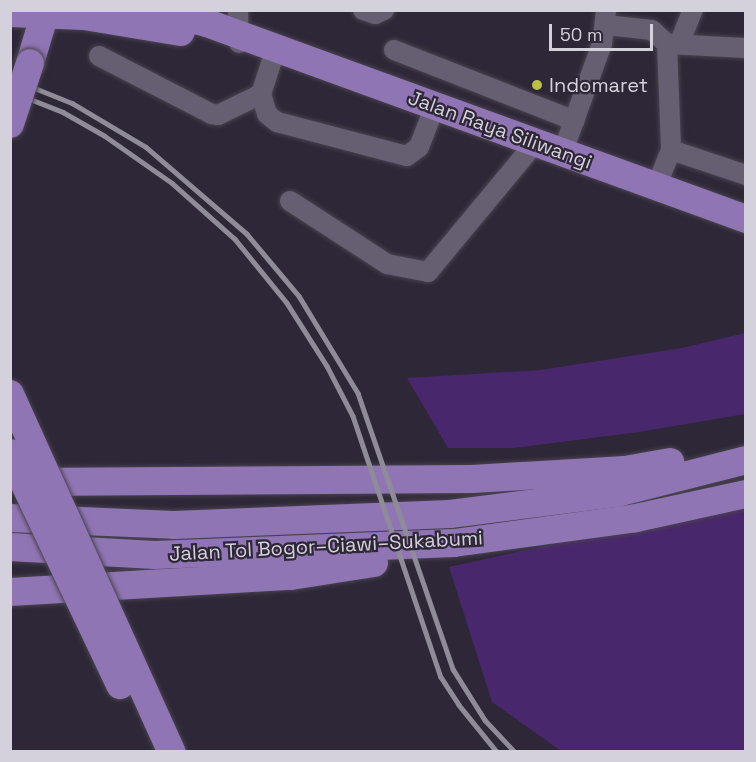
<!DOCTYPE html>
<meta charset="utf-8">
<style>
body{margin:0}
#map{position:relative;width:756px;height:762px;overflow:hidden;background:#2e2737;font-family:"Space Grotesk",sans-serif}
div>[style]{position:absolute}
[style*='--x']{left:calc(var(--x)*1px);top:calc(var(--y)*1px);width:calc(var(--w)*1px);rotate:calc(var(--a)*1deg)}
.green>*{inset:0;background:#49276c}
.roads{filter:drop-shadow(0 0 2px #48424f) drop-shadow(0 0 2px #48424f)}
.minor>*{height:20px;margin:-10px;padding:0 10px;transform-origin:10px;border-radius:10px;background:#665f71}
.highway>*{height:28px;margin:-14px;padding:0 14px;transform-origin:14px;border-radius:14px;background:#9075b4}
.rail>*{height:4.5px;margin:-2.25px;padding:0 2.25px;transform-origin:2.25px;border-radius:2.25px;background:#908b98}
.bridges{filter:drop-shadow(0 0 2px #48424f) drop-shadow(0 0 2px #48424f)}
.highway-bridge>*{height:28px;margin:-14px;padding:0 14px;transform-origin:14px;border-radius:14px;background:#9075b4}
.dots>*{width:16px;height:16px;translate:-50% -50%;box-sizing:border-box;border:3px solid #2e2737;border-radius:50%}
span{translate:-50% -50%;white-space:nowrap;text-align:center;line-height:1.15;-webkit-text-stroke:4.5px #2e2737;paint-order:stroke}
.poi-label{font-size:20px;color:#d5d1dc}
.left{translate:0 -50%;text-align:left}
.street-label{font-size:20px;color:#d5d1dc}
.frame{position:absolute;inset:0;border:12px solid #d5d1dc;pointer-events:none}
.scale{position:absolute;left:549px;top:24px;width:104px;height:27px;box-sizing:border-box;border:3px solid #d5d1dc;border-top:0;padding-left:8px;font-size:18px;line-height:21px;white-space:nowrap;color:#d5d1dc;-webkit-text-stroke:4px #2e2737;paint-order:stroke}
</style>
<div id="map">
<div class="green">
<div style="clip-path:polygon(745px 333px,745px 414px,639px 432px,514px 448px,448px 448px,407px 378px,540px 370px,682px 348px)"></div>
<div style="clip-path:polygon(745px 502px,745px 751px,561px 751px,492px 702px,449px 567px)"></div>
</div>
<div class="roads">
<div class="minor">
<div style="--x:238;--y:10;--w:33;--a:88"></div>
<div style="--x:363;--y:10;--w:13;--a:18"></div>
<div style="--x:375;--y:14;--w:10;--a:-24"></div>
<div style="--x:606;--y:25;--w:46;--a:6.2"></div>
<div style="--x:652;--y:30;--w:21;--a:43"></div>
<div style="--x:667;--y:44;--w:106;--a:87.8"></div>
<div style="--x:671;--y:150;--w:40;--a:112"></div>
<div style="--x:667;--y:44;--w:79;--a:2.9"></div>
<div style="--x:679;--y:44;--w:37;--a:-68"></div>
<div style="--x:394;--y:50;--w:194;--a:21.4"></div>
<div style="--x:275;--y:51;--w:45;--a:108"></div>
<div style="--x:261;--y:94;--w:21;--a:73"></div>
<div style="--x:267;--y:114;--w:13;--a:39"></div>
<div style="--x:277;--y:122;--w:134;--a:14.7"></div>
<div style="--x:407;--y:156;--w:15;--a:-37"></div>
<div style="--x:419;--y:147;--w:44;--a:-68.7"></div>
<div style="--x:99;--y:56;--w:127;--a:27.2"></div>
<div style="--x:212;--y:114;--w:6;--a:9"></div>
<div style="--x:218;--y:115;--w:48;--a:-26"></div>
<div style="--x:671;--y:150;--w:79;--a:18.4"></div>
<div style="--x:563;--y:151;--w:114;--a:-70"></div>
<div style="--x:602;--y:44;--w:34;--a:-83"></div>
<div style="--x:290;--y:201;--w:116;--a:33"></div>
<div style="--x:387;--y:264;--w:42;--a:11"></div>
<div style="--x:428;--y:272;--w:169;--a:-50.3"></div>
</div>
<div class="highway">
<div style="--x:157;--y:10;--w:52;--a:14.6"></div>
<div style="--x:207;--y:23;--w:574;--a:19.98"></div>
<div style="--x:10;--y:13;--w:74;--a:2.3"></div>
<div style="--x:84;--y:16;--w:98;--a:9.4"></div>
<div style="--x:30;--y:63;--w:55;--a:-73.2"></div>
<div style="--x:28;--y:482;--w:444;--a:-0.4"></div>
<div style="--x:472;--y:479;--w:153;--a:-3.4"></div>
<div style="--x:625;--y:470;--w:46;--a:-10.1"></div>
<div style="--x:10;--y:518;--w:164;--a:2.4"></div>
<div style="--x:174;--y:525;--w:276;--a:-2.3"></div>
<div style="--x:450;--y:514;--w:168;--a:-7.2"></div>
<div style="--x:617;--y:493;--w:133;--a:-14.3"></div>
<div style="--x:10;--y:547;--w:145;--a:3.2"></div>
<div style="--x:155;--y:555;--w:299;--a:-2.3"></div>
<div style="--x:454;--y:543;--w:184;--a:-7.8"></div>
<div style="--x:636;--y:518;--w:113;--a:-12.3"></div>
<div style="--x:10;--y:592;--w:281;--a:-3.3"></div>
<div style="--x:291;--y:576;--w:84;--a:-8.9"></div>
</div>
</div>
<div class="rail">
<div style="--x:10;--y:78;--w:67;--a:22"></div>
<div style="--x:72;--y:103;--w:86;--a:30.7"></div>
<div style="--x:146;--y:147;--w:133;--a:40.7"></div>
<div style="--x:247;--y:234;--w:81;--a:50"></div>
<div style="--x:299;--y:296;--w:114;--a:58.7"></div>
<div style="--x:358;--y:393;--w:292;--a:71"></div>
<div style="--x:453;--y:669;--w:60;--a:57.9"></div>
<div style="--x:485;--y:720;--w:44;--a:46.8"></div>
<div style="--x:10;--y:91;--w:57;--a:21.6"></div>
<div style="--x:63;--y:112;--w:48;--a:29.7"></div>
<div style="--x:105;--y:136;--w:82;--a:35"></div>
<div style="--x:172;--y:183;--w:84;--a:41.6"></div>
<div style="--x:235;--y:239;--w:82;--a:50.9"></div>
<div style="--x:287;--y:303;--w:75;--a:57.6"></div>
<div style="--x:327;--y:366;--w:56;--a:62.5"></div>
<div style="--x:353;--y:416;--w:275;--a:71.4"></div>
<div style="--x:441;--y:677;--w:33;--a:57"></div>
<div style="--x:459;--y:705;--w:60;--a:51"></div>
</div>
<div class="bridges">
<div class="highway-bridge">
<div style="--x:10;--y:124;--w:64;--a:-71.8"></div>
<div style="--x:10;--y:394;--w:393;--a:65.7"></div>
<div style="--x:10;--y:453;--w:257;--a:64.6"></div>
</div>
</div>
<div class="dots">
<div style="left:537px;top:85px;background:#bbc045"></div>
</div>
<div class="poi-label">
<span class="left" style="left:549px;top:85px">Indomaret</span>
</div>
<div class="street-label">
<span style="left:500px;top:130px;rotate:20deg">Jalan Raya Siliwangi</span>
<span style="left:326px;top:546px;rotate:-3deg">Jalan Tol Bogor–Ciawi–Sukabumi</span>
</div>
<div class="frame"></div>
<div class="scale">50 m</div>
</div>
